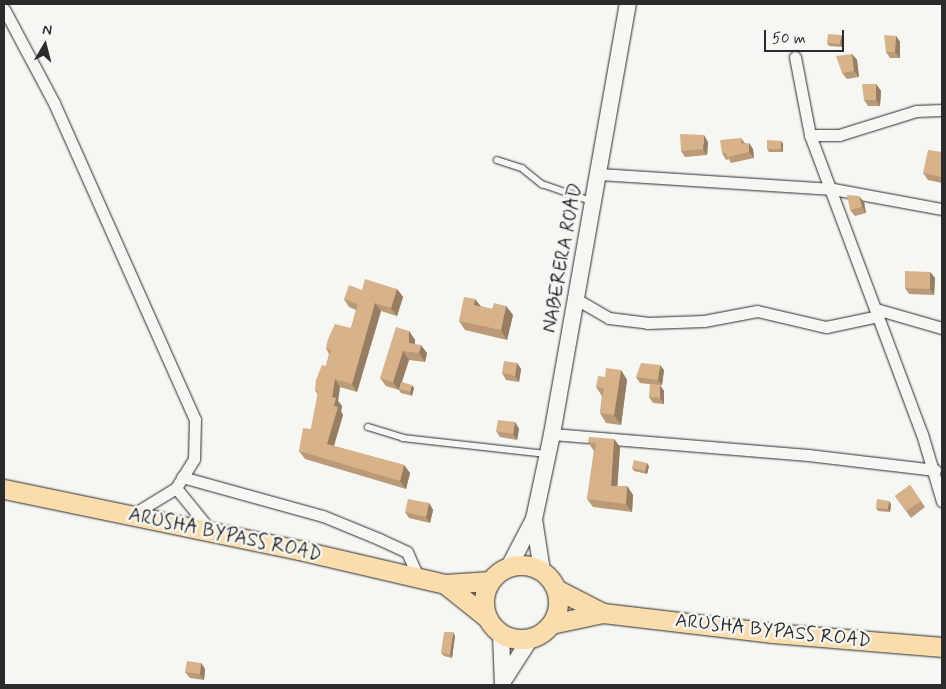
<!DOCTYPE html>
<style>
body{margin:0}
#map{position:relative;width:946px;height:689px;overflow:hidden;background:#f6f6f2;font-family:Mynerve,sans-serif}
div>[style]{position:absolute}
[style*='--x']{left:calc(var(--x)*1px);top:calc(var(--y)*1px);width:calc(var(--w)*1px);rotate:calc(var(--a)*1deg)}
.roads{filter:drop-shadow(0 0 1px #2b2b2b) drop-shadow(0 0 1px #2b2b2b)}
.lane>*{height:5.5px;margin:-2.75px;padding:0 2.75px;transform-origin:2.75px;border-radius:2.75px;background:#f6f6f2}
.street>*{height:11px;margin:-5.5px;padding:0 5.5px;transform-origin:5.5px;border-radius:5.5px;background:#f6f6f2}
.secondary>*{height:16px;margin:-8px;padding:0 8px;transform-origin:8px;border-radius:8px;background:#f6f6f2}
.primary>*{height:19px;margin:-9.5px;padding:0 9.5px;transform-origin:9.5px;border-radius:9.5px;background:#fbddab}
.primary>.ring{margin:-9.5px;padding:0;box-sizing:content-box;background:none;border:19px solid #fbddab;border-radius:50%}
.wall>*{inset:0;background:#ba9a77}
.shaded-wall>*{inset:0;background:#977d61}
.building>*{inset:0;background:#d8b38a}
span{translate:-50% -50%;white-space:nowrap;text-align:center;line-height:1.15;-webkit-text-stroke:5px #f6f6f2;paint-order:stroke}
.street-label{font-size:19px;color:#2b2b2b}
.frame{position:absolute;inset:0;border:5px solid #2b2b2b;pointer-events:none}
.north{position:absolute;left:20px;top:20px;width:50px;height:50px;-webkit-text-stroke:4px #f6f6f2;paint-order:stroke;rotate:8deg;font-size:14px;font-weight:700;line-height:20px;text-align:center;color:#2b2b2b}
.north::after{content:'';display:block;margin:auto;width:18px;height:22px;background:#2b2b2b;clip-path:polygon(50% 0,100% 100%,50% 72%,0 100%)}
.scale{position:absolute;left:764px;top:30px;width:80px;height:22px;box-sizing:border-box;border:2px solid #2b2b2b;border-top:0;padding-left:6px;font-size:15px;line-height:18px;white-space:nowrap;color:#2b2b2b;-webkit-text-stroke:4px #f6f6f2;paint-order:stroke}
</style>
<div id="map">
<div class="roads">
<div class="lane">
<div style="--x:497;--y:160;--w:26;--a:18"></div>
<div style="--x:522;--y:168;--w:26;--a:39"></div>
<div style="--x:542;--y:184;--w:52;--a:19.1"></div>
<div style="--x:368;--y:427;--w:37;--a:17"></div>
<div style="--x:403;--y:438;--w:144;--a:6.4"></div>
</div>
<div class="street">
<div style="--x:4;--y:9;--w:106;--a:62"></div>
<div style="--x:54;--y:103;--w:346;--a:66"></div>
<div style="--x:195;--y:419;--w:40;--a:91.4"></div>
<div style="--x:194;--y:459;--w:34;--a:122"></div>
<div style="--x:176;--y:488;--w:52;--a:148.5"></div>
<div style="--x:795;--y:57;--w:79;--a:79.1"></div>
<div style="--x:810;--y:135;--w:319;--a:69.5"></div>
<div style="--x:922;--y:434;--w:70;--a:73.4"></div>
<div style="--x:810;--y:135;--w:29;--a:0"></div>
<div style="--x:839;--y:135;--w:81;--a:-17.3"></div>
<div style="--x:916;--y:111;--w:26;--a:-2"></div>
<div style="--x:599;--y:174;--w:234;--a:3.7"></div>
<div style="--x:833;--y:189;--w:111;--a:10.4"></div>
<div style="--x:576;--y:299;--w:38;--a:30"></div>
<div style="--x:609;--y:318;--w:38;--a:7"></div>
<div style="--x:647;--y:323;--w:57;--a:-2"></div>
<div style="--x:704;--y:321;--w:54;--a:-10.7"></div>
<div style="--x:757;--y:311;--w:71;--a:13.1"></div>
<div style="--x:826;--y:327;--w:53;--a:-11.9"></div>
<div style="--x:876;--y:309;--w:69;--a:16.1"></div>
<div style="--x:552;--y:434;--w:257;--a:4.7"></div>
<div style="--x:808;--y:455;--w:128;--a:6.7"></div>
<div style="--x:182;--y:477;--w:146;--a:15.5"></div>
<div style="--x:323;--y:516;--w:61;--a:22.3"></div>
<div style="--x:379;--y:539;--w:31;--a:25"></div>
<div style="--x:407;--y:552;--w:27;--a:66"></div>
<div style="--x:176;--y:488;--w:55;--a:50.9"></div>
</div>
<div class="secondary">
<div style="--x:534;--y:519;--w:53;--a:81.3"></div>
<div style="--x:509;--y:567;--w:54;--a:-62.5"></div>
<div style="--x:534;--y:519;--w:87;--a:-78"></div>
<div style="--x:552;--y:434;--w:437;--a:-80"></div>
<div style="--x:501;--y:634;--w:51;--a:87.8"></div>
<div style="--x:505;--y:678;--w:46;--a:-57.3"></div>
</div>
<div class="primary">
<div style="--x:4;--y:489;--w:301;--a:11.7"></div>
<div style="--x:299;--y:550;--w:150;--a:13.1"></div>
<div style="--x:445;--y:584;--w:45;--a:-3.8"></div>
<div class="ring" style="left:484px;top:565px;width:55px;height:55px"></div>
<div style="--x:445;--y:584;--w:53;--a:38.8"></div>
<div style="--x:556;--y:589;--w:53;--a:27.1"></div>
<div style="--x:551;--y:624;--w:53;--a:-11.9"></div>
<div style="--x:603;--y:613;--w:171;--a:6.7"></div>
<div style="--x:773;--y:633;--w:170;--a:4.7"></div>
</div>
</div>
<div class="wall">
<div style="clip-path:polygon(896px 36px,900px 42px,900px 58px,890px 58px,886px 52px)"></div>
<div style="clip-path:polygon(843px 38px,842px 47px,829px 46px,827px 43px)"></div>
<div style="clip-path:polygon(852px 54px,857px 60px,859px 77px,847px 79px,842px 73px)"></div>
<div style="clip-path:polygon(876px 84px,881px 91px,880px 106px,868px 106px,864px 100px)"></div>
<div style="clip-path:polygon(741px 138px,745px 143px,753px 149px,754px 158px,731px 163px,729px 159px,726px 160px,722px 153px)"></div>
<div style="clip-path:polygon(781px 141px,783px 144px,783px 152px,769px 152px,767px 149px)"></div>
<div style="clip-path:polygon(708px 142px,707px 155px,685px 157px,681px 151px)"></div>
<div style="clip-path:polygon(942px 152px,942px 183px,928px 180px,923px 173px)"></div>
<div style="clip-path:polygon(864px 202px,866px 213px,855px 216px,850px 210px)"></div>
<div style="clip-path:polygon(930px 272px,935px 278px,934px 295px,909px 294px,905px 288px)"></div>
<div style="clip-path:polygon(397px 289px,403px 297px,397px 316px,381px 311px,357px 392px,340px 387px,338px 401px,342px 406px,341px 411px,343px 415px,334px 446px,404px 465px,410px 473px,406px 489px,305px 459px,299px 451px,311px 429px,318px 395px,315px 390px,326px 366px,329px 354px,326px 348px,351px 328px,356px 310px,349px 307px,344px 299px,362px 290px)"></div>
<div style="clip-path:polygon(475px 299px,480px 306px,492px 309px,506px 306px,513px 315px,507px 340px,465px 330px,459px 321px)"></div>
<div style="clip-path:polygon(409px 331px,415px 340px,415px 344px,427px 353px,425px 362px,409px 360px,402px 382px,414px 388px,412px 396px,401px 393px,399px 390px,386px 386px,380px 378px)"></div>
<div style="clip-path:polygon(517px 363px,521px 369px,519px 382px,506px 380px,502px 373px)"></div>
<div style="clip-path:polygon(621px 370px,627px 380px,621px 425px,606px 423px,600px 413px,602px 396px,596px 387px,605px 377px)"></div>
<div style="clip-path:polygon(664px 370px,662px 385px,660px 385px,664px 391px,664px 404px,653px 403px,649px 397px,656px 385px,640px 383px,636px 377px)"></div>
<div style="clip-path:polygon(515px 422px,519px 429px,517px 440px,500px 437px,496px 431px)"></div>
<div style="clip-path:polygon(614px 439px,620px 447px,617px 486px,627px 486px,633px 495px,632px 512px,593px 507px,587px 499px,594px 451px,588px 442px)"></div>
<div style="clip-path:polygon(649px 466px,647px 474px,634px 471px,632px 468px)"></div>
<div style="clip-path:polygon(910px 485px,925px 507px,911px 518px,895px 496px)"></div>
<div style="clip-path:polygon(429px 503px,433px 510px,430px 523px,409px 518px,405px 512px)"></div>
<div style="clip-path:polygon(891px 504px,890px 512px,878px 511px,876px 508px)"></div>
<div style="clip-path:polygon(455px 636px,452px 658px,444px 656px,441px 653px)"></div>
<div style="clip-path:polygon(201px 663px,205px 669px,204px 680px,190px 678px,185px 672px)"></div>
</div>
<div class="shaded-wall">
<div style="clip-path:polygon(841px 35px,843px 38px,842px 47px,840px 44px)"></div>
<div style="clip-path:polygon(896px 36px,900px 42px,900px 58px,895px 52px)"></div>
<div style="clip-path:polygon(852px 54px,857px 60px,859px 77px,854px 71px)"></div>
<div style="clip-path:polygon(876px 84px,881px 91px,880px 106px,876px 100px)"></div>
<div style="clip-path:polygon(704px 135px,708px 142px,707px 155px,703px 149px)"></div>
<div style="clip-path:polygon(781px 141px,783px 144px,783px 152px,781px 149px)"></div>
<div style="clip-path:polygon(749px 143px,753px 149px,754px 158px,749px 152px)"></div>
<div style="clip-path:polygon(859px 196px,864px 202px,866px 213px,862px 207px)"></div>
<div style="clip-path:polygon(930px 272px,935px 278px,934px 295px,930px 289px)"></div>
<div style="clip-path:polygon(397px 289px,403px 297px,397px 316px,391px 308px)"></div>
<div style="clip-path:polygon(475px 299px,482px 308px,474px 305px)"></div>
<div style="clip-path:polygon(375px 303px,381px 311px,357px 392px,352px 384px)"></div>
<div style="clip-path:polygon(506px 306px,513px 315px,507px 340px,501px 330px)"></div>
<div style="clip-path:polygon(409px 331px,415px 340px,415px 351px,409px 343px)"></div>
<div style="clip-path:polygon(421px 345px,427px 353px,425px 362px,419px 353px)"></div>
<div style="clip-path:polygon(403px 351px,409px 360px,399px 390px,393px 382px)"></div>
<div style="clip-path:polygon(517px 363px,521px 369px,519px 382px,515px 376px)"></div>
<div style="clip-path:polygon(660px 365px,664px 370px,662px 385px,658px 380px)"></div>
<div style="clip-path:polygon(621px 370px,627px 380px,621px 425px,614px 415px)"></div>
<div style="clip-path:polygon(335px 379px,340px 387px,338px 401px,342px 406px,341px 411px,343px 415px,332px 452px,327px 444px,334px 406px,332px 397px)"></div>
<div style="clip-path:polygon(412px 385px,414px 388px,412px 396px,410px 392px)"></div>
<div style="clip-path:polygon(660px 385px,664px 391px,664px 404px,660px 398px)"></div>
<div style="clip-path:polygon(515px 422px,519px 429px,517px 440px,513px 434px)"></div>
<div style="clip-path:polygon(614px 439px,620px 447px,617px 494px,611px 486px)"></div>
<div style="clip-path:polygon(647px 463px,649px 466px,647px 474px,645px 471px)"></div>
<div style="clip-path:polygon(404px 465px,410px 473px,406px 489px,400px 481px)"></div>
<div style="clip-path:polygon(627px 486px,633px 495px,632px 512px,626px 504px)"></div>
<div style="clip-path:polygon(889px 501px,891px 504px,890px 512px,888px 509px)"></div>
<div style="clip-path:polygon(429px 503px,433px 510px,430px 523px,426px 517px)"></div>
<div style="clip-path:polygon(453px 632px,455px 636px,452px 658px,450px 655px)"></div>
<div style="clip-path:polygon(201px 663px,205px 669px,204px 680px,200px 674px)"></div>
</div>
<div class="building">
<div style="clip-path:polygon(828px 34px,841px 35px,840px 44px,827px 43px)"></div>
<div style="clip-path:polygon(884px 35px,896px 36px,895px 52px,886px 52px)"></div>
<div style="clip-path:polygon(852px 54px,854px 71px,842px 73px,836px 56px)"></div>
<div style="clip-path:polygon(862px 84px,876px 84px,876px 100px,864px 100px)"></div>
<div style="clip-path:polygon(680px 134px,704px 135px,703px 149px,681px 151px)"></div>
<div style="clip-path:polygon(741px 138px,741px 144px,749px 143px,749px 152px,727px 157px,726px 153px,722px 153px,720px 140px)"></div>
<div style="clip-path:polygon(767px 140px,781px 141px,781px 149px,767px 149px)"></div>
<div style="clip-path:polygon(928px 150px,942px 152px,942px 173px,941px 177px,923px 173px)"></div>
<div style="clip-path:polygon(847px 195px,859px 196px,862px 207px,850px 210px)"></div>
<div style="clip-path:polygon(905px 271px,930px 272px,930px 289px,905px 288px)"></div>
<div style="clip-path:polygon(365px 279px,397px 289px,391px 308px,375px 303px,352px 384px,335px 379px,332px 397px,336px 398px,334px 406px,338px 407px,327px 444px,404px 465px,400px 481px,299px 451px,303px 428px,311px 429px,318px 391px,315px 390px,316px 380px,322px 365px,326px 366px,331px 350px,326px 348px,328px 339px,335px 324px,351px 328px,358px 304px,344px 299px,349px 285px,362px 290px)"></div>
<div style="clip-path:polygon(464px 297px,475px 299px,474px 305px,492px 309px,494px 303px,506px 306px,501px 330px,459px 321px)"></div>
<div style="clip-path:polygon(396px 327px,409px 331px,409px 343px,421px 345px,419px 353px,403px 351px,393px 382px,380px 378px)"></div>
<div style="clip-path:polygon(504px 361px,517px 363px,515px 376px,502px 373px)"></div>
<div style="clip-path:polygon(641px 363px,660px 365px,658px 380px,636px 377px)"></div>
<div style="clip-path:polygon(606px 368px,621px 370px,614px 415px,600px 413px,604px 388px,596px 387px,598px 376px,605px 377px)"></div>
<div style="clip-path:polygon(401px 382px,412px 385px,410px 392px,399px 389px)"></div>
<div style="clip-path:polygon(650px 384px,660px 385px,660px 398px,649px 397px)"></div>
<div style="clip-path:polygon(498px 420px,515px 422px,513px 434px,496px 431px)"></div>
<div style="clip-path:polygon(589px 437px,614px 439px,611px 486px,627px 486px,626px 504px,587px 499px,596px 443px,588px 442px)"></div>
<div style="clip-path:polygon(634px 460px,647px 463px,645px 471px,632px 468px)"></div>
<div style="clip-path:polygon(910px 485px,921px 501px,906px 511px,895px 496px)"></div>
<div style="clip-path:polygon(408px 499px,429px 503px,426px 517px,405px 512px)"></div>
<div style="clip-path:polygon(877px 499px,889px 501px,888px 509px,876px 508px)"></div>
<div style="clip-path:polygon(444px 632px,453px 632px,450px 655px,441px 653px)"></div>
<div style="clip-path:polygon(187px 661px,201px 663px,200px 674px,185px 672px)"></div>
</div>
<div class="street-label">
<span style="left:563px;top:258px;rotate:-80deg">NABERERA ROAD</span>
<span style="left:225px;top:535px;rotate:12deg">ARUSHA BYPASS ROAD</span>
<span style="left:773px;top:631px;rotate:6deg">ARUSHA BYPASS ROAD</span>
</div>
<div class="frame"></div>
<div class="north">N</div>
<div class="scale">50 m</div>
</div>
